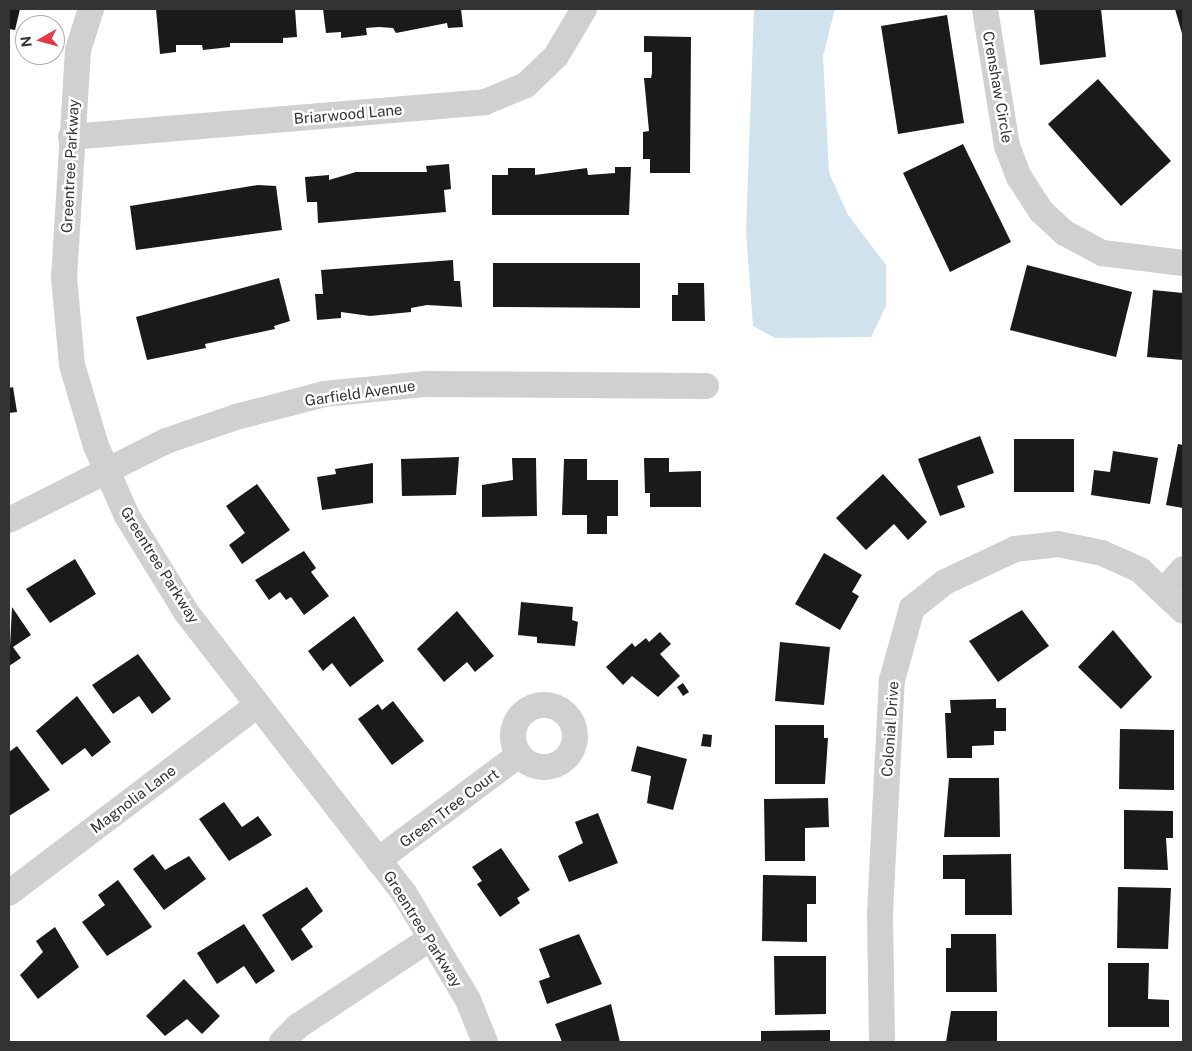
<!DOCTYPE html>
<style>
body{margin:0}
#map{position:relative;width:1192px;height:1051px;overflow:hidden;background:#fff;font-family:"Public Sans",sans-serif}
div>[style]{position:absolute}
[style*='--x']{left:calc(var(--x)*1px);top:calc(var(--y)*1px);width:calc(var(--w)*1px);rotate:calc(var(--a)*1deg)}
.water>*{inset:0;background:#cfe2ee}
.building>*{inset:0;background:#1a1a1a}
.minor>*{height:26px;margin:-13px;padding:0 13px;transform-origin:13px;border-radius:13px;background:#d0d0d0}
.minor>.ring{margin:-13px;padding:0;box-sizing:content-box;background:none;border:26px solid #d0d0d0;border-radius:50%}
span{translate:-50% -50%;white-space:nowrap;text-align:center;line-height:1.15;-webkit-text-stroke:5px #fff;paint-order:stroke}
.street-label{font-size:15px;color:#333}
.frame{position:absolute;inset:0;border:10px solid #333;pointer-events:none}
.north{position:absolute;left:15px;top:15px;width:50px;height:50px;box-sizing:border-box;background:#fff;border:1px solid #adadad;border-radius:50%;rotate:263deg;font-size:14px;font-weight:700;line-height:20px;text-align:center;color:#333}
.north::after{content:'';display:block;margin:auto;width:18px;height:22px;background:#e63946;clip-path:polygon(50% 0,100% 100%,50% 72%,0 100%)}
</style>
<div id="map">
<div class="water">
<div style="clip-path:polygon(754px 9px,835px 9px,823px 56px,829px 173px,848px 215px,886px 265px,886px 306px,871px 337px,775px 338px,753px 326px,746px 231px)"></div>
</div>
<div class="building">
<div style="clip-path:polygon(9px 9px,20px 9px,15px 30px,9px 29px)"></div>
<div style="clip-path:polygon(156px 9px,295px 9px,297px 37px,283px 38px,283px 43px,230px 43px,230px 47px,203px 50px,202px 45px,176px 45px,176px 52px,160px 54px)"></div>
<div style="clip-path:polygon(323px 9px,461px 9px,463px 27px,448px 28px,447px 23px,396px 33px,393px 28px,379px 27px,366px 28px,367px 35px,341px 38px,341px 32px,326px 33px)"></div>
<div style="clip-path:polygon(1101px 9px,1106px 57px,1040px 65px,1034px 9px)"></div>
<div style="clip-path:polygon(1175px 9px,1183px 9px,1183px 37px)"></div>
<div style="clip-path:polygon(947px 15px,964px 123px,898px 134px,881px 26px)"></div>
<div style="clip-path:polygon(644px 36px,691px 37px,690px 173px,650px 173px,650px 159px,643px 159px,643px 132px,649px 131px,644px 78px,651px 78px,652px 73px,652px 52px,644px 52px)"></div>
<div style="clip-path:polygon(1098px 79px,1171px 161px,1121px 206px,1048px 124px)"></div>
<div style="clip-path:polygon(963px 144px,1011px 242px,950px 272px,903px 173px)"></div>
<div style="clip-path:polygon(449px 164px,451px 189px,444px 190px,446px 212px,318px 223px,317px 202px,307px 202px,305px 177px,329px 175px,329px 180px,356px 172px,427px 172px,426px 166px)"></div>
<div style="clip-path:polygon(615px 167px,631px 167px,629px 215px,492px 215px,492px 175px,508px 175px,508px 168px,535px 168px,535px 175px,587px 168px,588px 175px,615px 173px)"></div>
<div style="clip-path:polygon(258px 185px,276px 186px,282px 230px,136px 250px,130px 206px)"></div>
<div style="clip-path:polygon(453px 260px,454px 281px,460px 281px,462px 307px,427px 305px,411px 308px,411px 312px,370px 316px,341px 312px,341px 318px,317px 320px,315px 294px,323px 294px,321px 270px)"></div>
<div style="clip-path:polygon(493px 263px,640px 263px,640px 308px,493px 307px)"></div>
<div style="clip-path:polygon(1027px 265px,1132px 292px,1116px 357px,1010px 330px)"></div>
<div style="clip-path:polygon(279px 278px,290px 321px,274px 326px,275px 329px,205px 344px,206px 348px,147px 360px,136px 317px)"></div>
<div style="clip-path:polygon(678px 283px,704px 283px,705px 321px,672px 321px,672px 295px,678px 295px)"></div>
<div style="clip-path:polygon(1153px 290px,1183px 293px,1183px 360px,1147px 357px)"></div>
<div style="clip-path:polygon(13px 387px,17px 412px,9px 413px,9px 388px)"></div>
<div style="clip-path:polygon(980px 436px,994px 473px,957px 486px,965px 507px,940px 516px,918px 459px)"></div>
<div style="clip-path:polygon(1014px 439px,1074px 439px,1074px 492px,1014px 492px)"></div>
<div style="clip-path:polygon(1178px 444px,1183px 445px,1183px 508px,1166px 505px)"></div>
<div style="clip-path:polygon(1113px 451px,1158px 458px,1150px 504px,1091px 495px,1094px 470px,1110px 472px)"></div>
<div style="clip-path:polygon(459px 457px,456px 495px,402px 496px,401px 459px)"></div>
<div style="clip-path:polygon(512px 458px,536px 458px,537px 516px,482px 517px,482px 485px,513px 480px)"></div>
<div style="clip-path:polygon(644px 458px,669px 458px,669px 472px,701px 471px,701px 507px,650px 507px,650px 493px,645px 493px)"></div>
<div style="clip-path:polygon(564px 459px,587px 459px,587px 480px,618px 480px,618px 516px,607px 516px,607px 534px,587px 534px,587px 515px,562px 515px)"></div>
<div style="clip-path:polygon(373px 463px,373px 503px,322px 510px,317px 477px,336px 474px,335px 469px)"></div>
<div style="clip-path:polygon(883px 474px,927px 522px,908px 540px,894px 524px,866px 550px,836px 518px)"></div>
<div style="clip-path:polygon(257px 484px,290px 530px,242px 564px,229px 545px,245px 533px,226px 506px)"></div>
<div style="clip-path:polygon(304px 551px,316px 568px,311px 572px,329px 596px,304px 615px,291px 597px,286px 600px,280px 592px,269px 600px,255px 580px)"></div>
<div style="clip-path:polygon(824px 553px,862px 575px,852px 592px,859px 596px,840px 630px,795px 604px)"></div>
<div style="clip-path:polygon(75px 559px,96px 594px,50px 623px,26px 589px)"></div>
<div style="clip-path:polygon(521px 602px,573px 607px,572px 620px,578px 622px,575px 646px,537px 643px,537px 637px,518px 635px)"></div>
<div style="clip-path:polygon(12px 607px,31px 635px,13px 647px,21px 658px,9px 666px)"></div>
<div style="clip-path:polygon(1022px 610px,1049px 646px,998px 682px,969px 641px)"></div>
<div style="clip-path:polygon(457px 611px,494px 656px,475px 672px,467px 662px,444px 682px,417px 649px)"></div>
<div style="clip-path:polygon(354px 616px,384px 661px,350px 687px,332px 663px,323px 671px,308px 651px)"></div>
<div style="clip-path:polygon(1113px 630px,1152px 677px,1121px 709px,1078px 667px)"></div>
<div style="clip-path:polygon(660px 632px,671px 644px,660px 654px,680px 676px,658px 697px,632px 676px,623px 685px,606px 667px,632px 643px,635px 647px,646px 638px,649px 642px)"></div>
<div style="clip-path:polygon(780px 642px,830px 647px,824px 705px,775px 701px)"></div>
<div style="clip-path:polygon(138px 654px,171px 699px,152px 714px,139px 696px,113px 714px,92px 685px)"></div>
<div style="clip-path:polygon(683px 683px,689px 692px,683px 696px,677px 687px)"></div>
<div style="clip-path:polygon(77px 696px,111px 742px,92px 757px,85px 748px,62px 765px,36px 731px)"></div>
<div style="clip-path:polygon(996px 699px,996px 708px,1006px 708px,1006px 731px,994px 731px,994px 745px,972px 746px,972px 758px,947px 758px,945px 713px,951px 713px,950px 700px)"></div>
<div style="clip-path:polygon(393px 701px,424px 741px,392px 765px,358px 719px,378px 704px,382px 710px)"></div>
<div style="clip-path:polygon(775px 725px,824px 725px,824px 738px,828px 738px,825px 784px,775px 784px)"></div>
<div style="clip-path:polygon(1120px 729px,1174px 730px,1174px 790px,1119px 789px)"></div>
<div style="clip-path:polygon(703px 734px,712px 735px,711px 747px,701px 746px)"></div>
<div style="clip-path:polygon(17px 746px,50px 790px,9px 816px,9px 752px)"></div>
<div style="clip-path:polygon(637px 746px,687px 759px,673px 810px,647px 803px,651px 776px,631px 771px)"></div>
<div style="clip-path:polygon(949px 778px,999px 778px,1000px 837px,944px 837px)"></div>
<div style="clip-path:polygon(828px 798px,829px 827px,805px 828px,805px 861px,765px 861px,764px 799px)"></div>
<div style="clip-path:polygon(224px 802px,242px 827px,258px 816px,272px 835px,229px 861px,199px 819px)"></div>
<div style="clip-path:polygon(1124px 810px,1173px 811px,1173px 838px,1166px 838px,1168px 870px,1124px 869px)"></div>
<div style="clip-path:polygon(598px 813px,618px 863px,569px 882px,558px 856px,583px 843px,575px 822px)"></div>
<div style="clip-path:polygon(501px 848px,530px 890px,517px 898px,520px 903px,500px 917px,477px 884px,482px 881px,472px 867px)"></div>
<div style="clip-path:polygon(153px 854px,165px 870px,189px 856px,206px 879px,164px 910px,133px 869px)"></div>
<div style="clip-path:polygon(1011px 854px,1012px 915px,965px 915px,965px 879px,943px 879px,943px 855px)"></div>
<div style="clip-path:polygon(763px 875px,816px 876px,816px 904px,807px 904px,807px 942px,762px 941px)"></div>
<div style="clip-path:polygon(118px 880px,152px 927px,107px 956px,82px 922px,105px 905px,98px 895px)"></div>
<div style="clip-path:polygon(307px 887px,323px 911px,301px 929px,313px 947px,292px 961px,262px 915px)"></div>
<div style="clip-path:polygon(1118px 887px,1171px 888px,1168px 949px,1117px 948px)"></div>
<div style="clip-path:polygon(244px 924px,275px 971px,256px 984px,244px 966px,217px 984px,197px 953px)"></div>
<div style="clip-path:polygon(55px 927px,79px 967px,38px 999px,20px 975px,43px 952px,36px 941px)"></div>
<div style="clip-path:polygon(579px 934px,602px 984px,547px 1004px,539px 981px,550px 977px,539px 949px)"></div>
<div style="clip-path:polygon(951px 934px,996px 934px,997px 992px,946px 992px,946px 948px,951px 948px)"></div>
<div style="clip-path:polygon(774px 956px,826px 956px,826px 1014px,775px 1015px)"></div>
<div style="clip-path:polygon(1108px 963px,1149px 963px,1148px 999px,1169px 1000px,1169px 1027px,1108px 1027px)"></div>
<div style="clip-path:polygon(184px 979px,220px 1016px,202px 1034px,187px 1019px,165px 1036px,146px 1016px)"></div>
<div style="clip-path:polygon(611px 1004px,620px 1042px,562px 1042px,555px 1024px)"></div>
<div style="clip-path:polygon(951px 1011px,997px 1011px,997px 1042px,946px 1042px)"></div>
<div style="clip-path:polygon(830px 1030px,830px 1042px,761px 1042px,761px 1031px)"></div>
</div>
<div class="minor">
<div style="--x:91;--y:9;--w:43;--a:107.6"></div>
<div style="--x:78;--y:50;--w:227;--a:93.5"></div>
<div style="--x:64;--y:277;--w:88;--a:84.8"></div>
<div style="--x:72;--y:365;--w:84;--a:73.5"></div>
<div style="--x:96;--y:446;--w:77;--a:66.1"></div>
<div style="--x:127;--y:516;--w:113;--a:58.4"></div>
<div style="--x:186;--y:612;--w:356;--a:52.2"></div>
<div style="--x:404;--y:893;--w:125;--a:59.1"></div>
<div style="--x:468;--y:1000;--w:45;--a:68"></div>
<div style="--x:985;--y:9;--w:139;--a:80.9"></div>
<div style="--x:1007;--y:146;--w:33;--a:69"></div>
<div style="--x:1019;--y:177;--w:40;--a:57.1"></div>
<div style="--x:1041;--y:211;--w:33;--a:43"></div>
<div style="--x:1065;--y:233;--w:42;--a:28.4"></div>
<div style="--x:1102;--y:253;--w:82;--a:7"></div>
<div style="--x:71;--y:137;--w:415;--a:-4.8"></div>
<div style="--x:485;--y:102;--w:44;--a:-22.5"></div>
<div style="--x:526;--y:85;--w:42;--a:-44"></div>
<div style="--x:556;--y:56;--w:55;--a:-59.2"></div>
<div style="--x:9;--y:520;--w:176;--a:-26.7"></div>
<div style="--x:166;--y:441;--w:74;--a:-18.9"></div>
<div style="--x:236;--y:417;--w:91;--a:-14.6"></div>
<div style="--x:324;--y:394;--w:100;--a:-5.7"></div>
<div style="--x:424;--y:384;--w:282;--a:0.4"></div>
<div style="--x:1165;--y:590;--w:28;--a:-49"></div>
<div class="ring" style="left:513px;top:705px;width:36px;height:36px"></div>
<div style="--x:378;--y:860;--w:176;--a:-36.7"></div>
<div style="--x:9;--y:893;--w:312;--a:-37.1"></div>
<div style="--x:282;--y:1042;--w:23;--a:-45"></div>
<div style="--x:298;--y:1026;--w:159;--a:-33.5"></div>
<div style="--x:882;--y:1042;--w:129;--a:-90.9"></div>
<div style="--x:880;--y:913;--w:233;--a:-87.1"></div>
<div style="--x:892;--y:680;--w:75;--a:-74.5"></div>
<div style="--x:912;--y:608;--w:42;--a:-38.2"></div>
<div style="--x:945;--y:582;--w:77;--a:-25.2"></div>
<div style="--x:1015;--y:549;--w:43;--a:-6.6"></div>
<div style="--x:1058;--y:544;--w:45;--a:11.6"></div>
<div style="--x:1102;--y:553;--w:42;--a:24.1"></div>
<div style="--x:1140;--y:570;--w:59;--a:43.6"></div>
</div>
<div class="street-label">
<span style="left:998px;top:87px;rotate:80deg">Crenshaw Circle</span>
<span style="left:348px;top:114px;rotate:-5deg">Briarwood Lane</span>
<span style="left:70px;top:166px;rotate:-87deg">Greentree Parkway</span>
<span style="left:360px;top:393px;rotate:-8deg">Garfield Avenue</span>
<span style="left:160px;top:565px;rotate:58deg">Greentree Parkway</span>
<span style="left:890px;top:729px;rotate:-86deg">Colonial Drive</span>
<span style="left:133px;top:799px;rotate:-37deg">Magnolia Lane</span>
<span style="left:449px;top:808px;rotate:-37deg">Green Tree Court</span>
<span style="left:423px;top:929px;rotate:58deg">Greentree Parkway</span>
</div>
<div class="frame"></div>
<div class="north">N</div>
</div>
